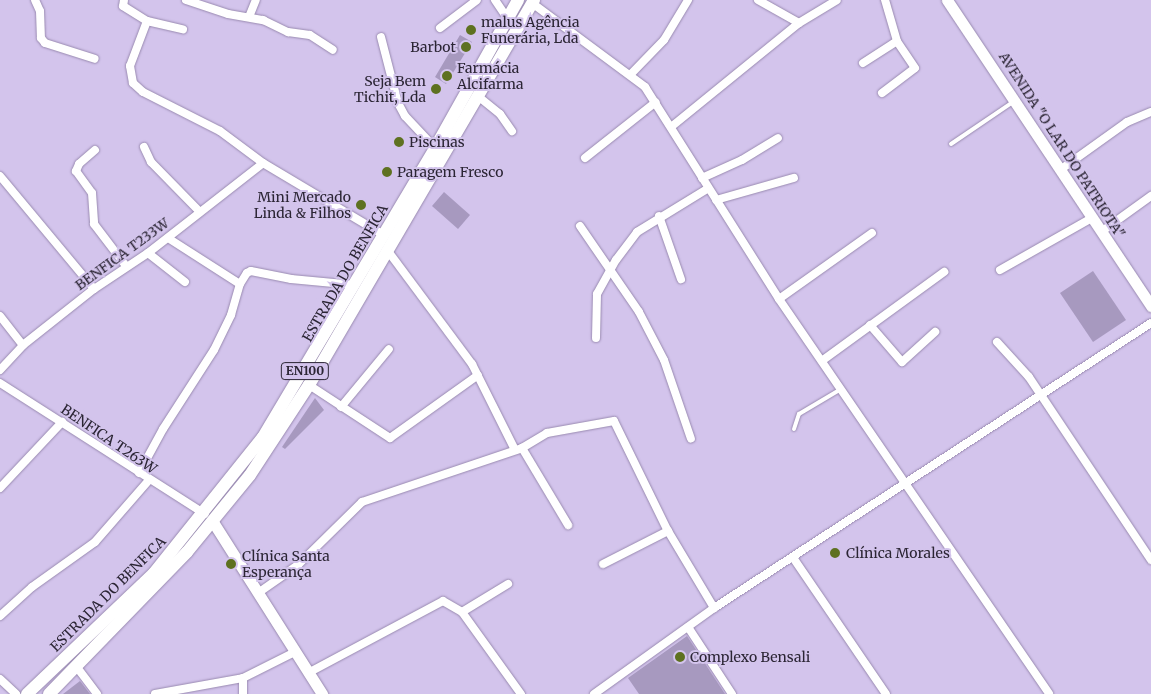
<!DOCTYPE html>
<meta charset="utf-8">
<style>
body{margin:0}
#map{position:relative;width:1151px;height:694px;overflow:hidden;background:#d3c4ec;font-family:Merriweather,serif}
div>[style]{position:absolute}
[style*='--x']{left:calc(var(--x)*1px);top:calc(var(--y)*1px);width:calc(var(--w)*1px);rotate:calc(var(--a)*1deg)}
.building>*{inset:0;background:#a799bf}
.roads{filter:drop-shadow(0 0 1px #998ab0) drop-shadow(0 0 1px #998ab0)}
.service>*{height:4px;margin:-2px;padding:0 2px;transform-origin:2px;border-radius:2px;background:#fff}
.minor>*{height:8px;margin:-4px;padding:0 4px;transform-origin:4px;border-radius:4px;background:#fff}
.secondary>*{height:11px;margin:-5.5px;padding:0 5.5px;transform-origin:5.5px;border-radius:5.5px;background:#fff}
.trunk>*{height:12px;margin:-6px;padding:0 6px;transform-origin:6px;border-radius:6px;background:#fff}
.dots>*{width:14px;height:14px;translate:-50% -50%;box-sizing:border-box;border:2px solid #d3c4ec;border-radius:50%}
span{translate:-50% -50%;white-space:nowrap;text-align:center;line-height:1.15;-webkit-text-stroke:4px #d3c4ec;paint-order:stroke}
.shield-label span{padding:1px 4px;background:#d3c4ec;border:1px solid;border-radius:4px;-webkit-text-stroke-width:0}
.shield-label{font-size:12px;color:#2b2534;font-weight:700}
.poi-label{font-size:14px;color:#2b2534}
.left{translate:0 -50%;text-align:left}
.right{translate:-100% -50%;text-align:right}
.street-label{font-size:14px;color:#2b2534}
</style>
<div id="map">
<div class="building">
<div style="clip-path:polygon(460px 35px,472px 42px,446px 84px,435px 77px)"></div>
<div style="clip-path:polygon(444px 192px,470px 215px,458px 229px,432px 206px)"></div>
<div style="clip-path:polygon(1093px 271px,1126px 320px,1093px 342px,1060px 293px)"></div>
<div style="clip-path:polygon(315px 398px,324px 410px,285px 449px,282px 447px)"></div>
<div style="clip-path:polygon(687px 636px,725px 694px,639px 694px,628px 678px)"></div>
<div style="clip-path:polygon(80px 681px,90px 694px,63px 694px)"></div>
</div>
<div class="roads">
<div class="service">
<div style="--x:951;--y:144;--w:75;--a:-34.1"></div>
<div style="--x:794;--y:429;--w:16;--a:-72"></div>
<div style="--x:799;--y:414;--w:49;--a:-30.8"></div>
</div>
<div class="minor">
<div style="--x:35;--y:0;--w:12;--a:66"></div>
<div style="--x:40;--y:11;--w:27;--a:88"></div>
<div style="--x:41;--y:38;--w:6;--a:51"></div>
<div style="--x:45;--y:43;--w:52;--a:17.7"></div>
<div style="--x:124;--y:0;--w:6;--a:99"></div>
<div style="--x:123;--y:6;--w:28;--a:32"></div>
<div style="--x:147;--y:21;--w:37;--a:13"></div>
<div style="--x:186;--y:0;--w:44;--a:18.4"></div>
<div style="--x:228;--y:14;--w:36;--a:10"></div>
<div style="--x:263;--y:20;--w:28;--a:26"></div>
<div style="--x:288;--y:32;--w:22;--a:8"></div>
<div style="--x:310;--y:35;--w:27;--a:33"></div>
<div style="--x:495;--y:0;--w:23;--a:56"></div>
<div style="--x:758;--y:0;--w:47;--a:29.3"></div>
<div style="--x:532;--y:3;--w:141;--a:36.6"></div>
<div style="--x:645;--y:87;--w:251;--a:57.7"></div>
<div style="--x:779;--y:299;--w:478;--a:55.6"></div>
<div style="--x:249;--y:17;--w:18;--a:-68"></div>
<div style="--x:147;--y:21;--w:48;--a:110.7"></div>
<div style="--x:130;--y:66;--w:17;--a:80"></div>
<div style="--x:133;--y:83;--w:13;--a:42"></div>
<div style="--x:143;--y:92;--w:86;--a:26.9"></div>
<div style="--x:220;--y:131;--w:54;--a:36.7"></div>
<div style="--x:263;--y:163;--w:141;--a:30.8"></div>
<div style="--x:440;--y:28;--w:46;--a:-37.1"></div>
<div style="--x:381;--y:37;--w:68;--a:75.6"></div>
<div style="--x:398;--y:103;--w:15;--a:62"></div>
<div style="--x:405;--y:116;--w:44;--a:46.8"></div>
<div style="--x:863;--y:63;--w:40;--a:-32.9"></div>
<div style="--x:631;--y:74;--w:47;--a:-45.9"></div>
<div style="--x:664;--y:40;--w:47;--a:-59"></div>
<div style="--x:882;--y:93;--w:41;--a:-37.1"></div>
<div style="--x:915;--y:68;--w:32;--a:-124"></div>
<div style="--x:897;--y:41;--w:43;--a:-106.3"></div>
<div style="--x:479;--y:97;--w:27;--a:39"></div>
<div style="--x:500;--y:114;--w:21;--a:55"></div>
<div style="--x:671;--y:127;--w:165;--a:-39.1"></div>
<div style="--x:799;--y:23;--w:44;--a:-31.2"></div>
<div style="--x:144;--y:147;--w:17;--a:65"></div>
<div style="--x:151;--y:162;--w:70;--a:45.6"></div>
<div style="--x:95;--y:150;--w:21;--a:139"></div>
<div style="--x:79;--y:164;--w:8;--a:113"></div>
<div style="--x:76;--y:171;--w:27;--a:54"></div>
<div style="--x:92;--y:193;--w:31;--a:86"></div>
<div style="--x:94;--y:224;--w:53;--a:52.7"></div>
<div style="--x:585;--y:158;--w:90;--a:-38.3"></div>
<div style="--x:1060;--y:170;--w:82;--a:-35.6"></div>
<div style="--x:1127;--y:122;--w:26;--a:-23"></div>
<div style="--x:0;--y:176;--w:147;--a:50.2"></div>
<div style="--x:702;--y:178;--w:44;--a:-24.2"></div>
<div style="--x:742;--y:160;--w:42;--a:-31.4"></div>
<div style="--x:716;--y:200;--w:81;--a:-15.8"></div>
<div style="--x:659;--y:216;--w:67;--a:70.8"></div>
<div style="--x:580;--y:226;--w:104;--a:55.5"></div>
<div style="--x:639;--y:312;--w:54;--a:62.5"></div>
<div style="--x:664;--y:360;--w:83;--a:71.1"></div>
<div style="--x:1101;--y:232;--w:62;--a:-35.8"></div>
<div style="--x:168;--y:238;--w:85;--a:32.6"></div>
<div style="--x:388;--y:251;--w:141;--a:53.4"></div>
<div style="--x:472;--y:364;--w:96;--a:63.4"></div>
<div style="--x:148;--y:253;--w:47;--a:38.1"></div>
<div style="--x:1000;--y:270;--w:106;--a:-29.5"></div>
<div style="--x:779;--y:299;--w:114;--a:-35.4"></div>
<div style="--x:0;--y:316;--w:37;--a:52"></div>
<div style="--x:870;--y:325;--w:49;--a:49.1"></div>
<div style="--x:902;--y:362;--w:45;--a:-42.3"></div>
<div style="--x:596;--y:338;--w:44;--a:-88.7"></div>
<div style="--x:597;--y:294;--w:39;--a:-61"></div>
<div style="--x:616;--y:260;--w:35;--a:-53"></div>
<div style="--x:637;--y:232;--w:82;--a:-31.6"></div>
<div style="--x:997;--y:342;--w:47;--a:47.6"></div>
<div style="--x:1029;--y:377;--w:220;--a:56.3"></div>
<div style="--x:823;--y:360;--w:150;--a:-36"></div>
<div style="--x:0;--y:370;--w:34;--a:-47"></div>
<div style="--x:23;--y:345;--w:90;--a:-38.3"></div>
<div style="--x:94;--y:289;--w:65;--a:-33.7"></div>
<div style="--x:148;--y:253;--w:146;--a:-38"></div>
<div style="--x:0;--y:383;--w:243;--a:32.6"></div>
<div style="--x:309;--y:385;--w:97;--a:33.2"></div>
<div style="--x:390;--y:438;--w:108;--a:-35.6"></div>
<div style="--x:341;--y:407;--w:75;--a:-50.4"></div>
<div style="--x:522;--y:448;--w:90;--a:59.1"></div>
<div style="--x:139;--y:473;--w:50;--a:-61.4"></div>
<div style="--x:163;--y:429;--w:94;--a:-57.2"></div>
<div style="--x:214;--y:350;--w:39;--a:-64"></div>
<div style="--x:231;--y:315;--w:32;--a:-74"></div>
<div style="--x:240;--y:284;--w:13;--a:-58"></div>
<div style="--x:247;--y:273;--w:4;--a:-27"></div>
<div style="--x:251;--y:271;--w:41;--a:11.3"></div>
<div style="--x:291;--y:279;--w:64;--a:5.4"></div>
<div style="--x:0;--y:488;--w:91;--a:-46.8"></div>
<div style="--x:794;--y:559;--w:163;--a:55.7"></div>
<div style="--x:603;--y:564;--w:73;--a:-26.9"></div>
<div style="--x:258;--y:593;--w:49;--a:-35"></div>
<div style="--x:298;--y:565;--w:90;--a:-44.5"></div>
<div style="--x:362;--y:502;--w:169;--a:-18.6"></div>
<div style="--x:522;--y:448;--w:29;--a:-31"></div>
<div style="--x:547;--y:433;--w:68;--a:-10.2"></div>
<div style="--x:614;--y:421;--w:123;--a:63.9"></div>
<div style="--x:668;--y:531;--w:90;--a:59.1"></div>
<div style="--x:462;--y:612;--w:54;--a:-31.3"></div>
<div style="--x:0;--y:616;--w:43;--a:-42.2"></div>
<div style="--x:32;--y:587;--w:77;--a:-35.5"></div>
<div style="--x:95;--y:542;--w:82;--a:-48.9"></div>
<div style="--x:688;--y:627;--w:80;--a:56.7"></div>
<div style="--x:76;--y:666;--w:35;--a:53"></div>
<div style="--x:308;--y:673;--w:153;--a:-28.1"></div>
<div style="--x:443;--y:601;--w:22;--a:30"></div>
<div style="--x:462;--y:612;--w:101;--a:54.3"></div>
<div style="--x:0;--y:679;--w:22;--a:43"></div>
<div style="--x:155;--y:694;--w:89;--a:-10.3"></div>
<div style="--x:243;--y:678;--w:58;--a:-26.6"></div>
<div style="--x:243;--y:694;--w:16;--a:-90"></div>
<div style="--x:594;--y:694;--w:148;--a:-35.6"></div>
<div style="--x:714;--y:608;--w:522;--a:-33.11"></div>
</div>
<div class="secondary">
<div style="--x:947;--y:0;--w:368;--a:56.3"></div>
<div style="--x:213;--y:522;--w:204;--a:57.6"></div>
</div>
<div class="trunk">
<div style="--x:27;--y:694;--w:175;--a:-43.6"></div>
<div style="--x:154;--y:573;--w:174;--a:-51.3"></div>
<div style="--x:263;--y:437;--w:336;--a:-59.2"></div>
<div style="--x:435;--y:148;--w:170;--a:-60.7"></div>
<div style="--x:49;--y:694;--w:198;--a:-45.8"></div>
<div style="--x:187;--y:552;--w:99;--a:-50.7"></div>
<div style="--x:250;--y:475;--w:108;--a:-56.8"></div>
<div style="--x:309;--y:385;--w:446;--a:-59.7"></div>
</div>
</div>
<div class="dots">
<div style="left:471px;top:30px;background:#5e7120"></div>
<div style="left:466px;top:47px;background:#5e7120"></div>
<div style="left:447px;top:76px;background:#5e7120"></div>
<div style="left:436px;top:89px;background:#5e7120"></div>
<div style="left:399px;top:142px;background:#5e7120"></div>
<div style="left:387px;top:172px;background:#5e7120"></div>
<div style="left:361px;top:205px;background:#5e7120"></div>
<div style="left:835px;top:553px;background:#5e7120"></div>
<div style="left:231px;top:564px;background:#5e7120"></div>
<div style="left:680px;top:657px;background:#5e7120"></div>
</div>
<div class="shield-label">
<span style="left:305px;top:371px">EN100</span>
</div>
<div class="poi-label">
<span class="left" style="left:481px;top:30px">malus Agência<br>Funerária, Lda</span>
<span class="right" style="left:456px;top:47px">Barbot</span>
<span class="left" style="left:457px;top:76px">Farmácia<br>Alcifarma</span>
<span class="right" style="left:426px;top:89px">Seja Bem<br>Tichit, Lda</span>
<span class="left" style="left:409px;top:142px">Piscinas</span>
<span class="left" style="left:397px;top:172px">Paragem Fresco</span>
<span class="right" style="left:351px;top:205px">Mini Mercado<br>Linda &amp; Filhos</span>
<span class="left" style="left:846px;top:553px">Clínica Morales</span>
<span class="left" style="left:242px;top:564px">Clínica Santa<br>Esperança</span>
<span class="left" style="left:690px;top:657px">Complexo Bensali</span>
</div>
<div class="street-label">
<span style="left:1062px;top:145px;rotate:57deg">AVENIDA "O LAR DO PATRIOTA"</span>
<span style="left:122px;top:254px;rotate:-36deg">BENFICA T233W</span>
<span style="left:345px;top:273px;rotate:-60deg">ESTRADA DO BENFICA</span>
<span style="left:109px;top:439px;rotate:34deg">BENFICA T263W</span>
<span style="left:108px;top:594px;rotate:-45deg">ESTRADA DO BENFICA</span>
</div>
</div>
